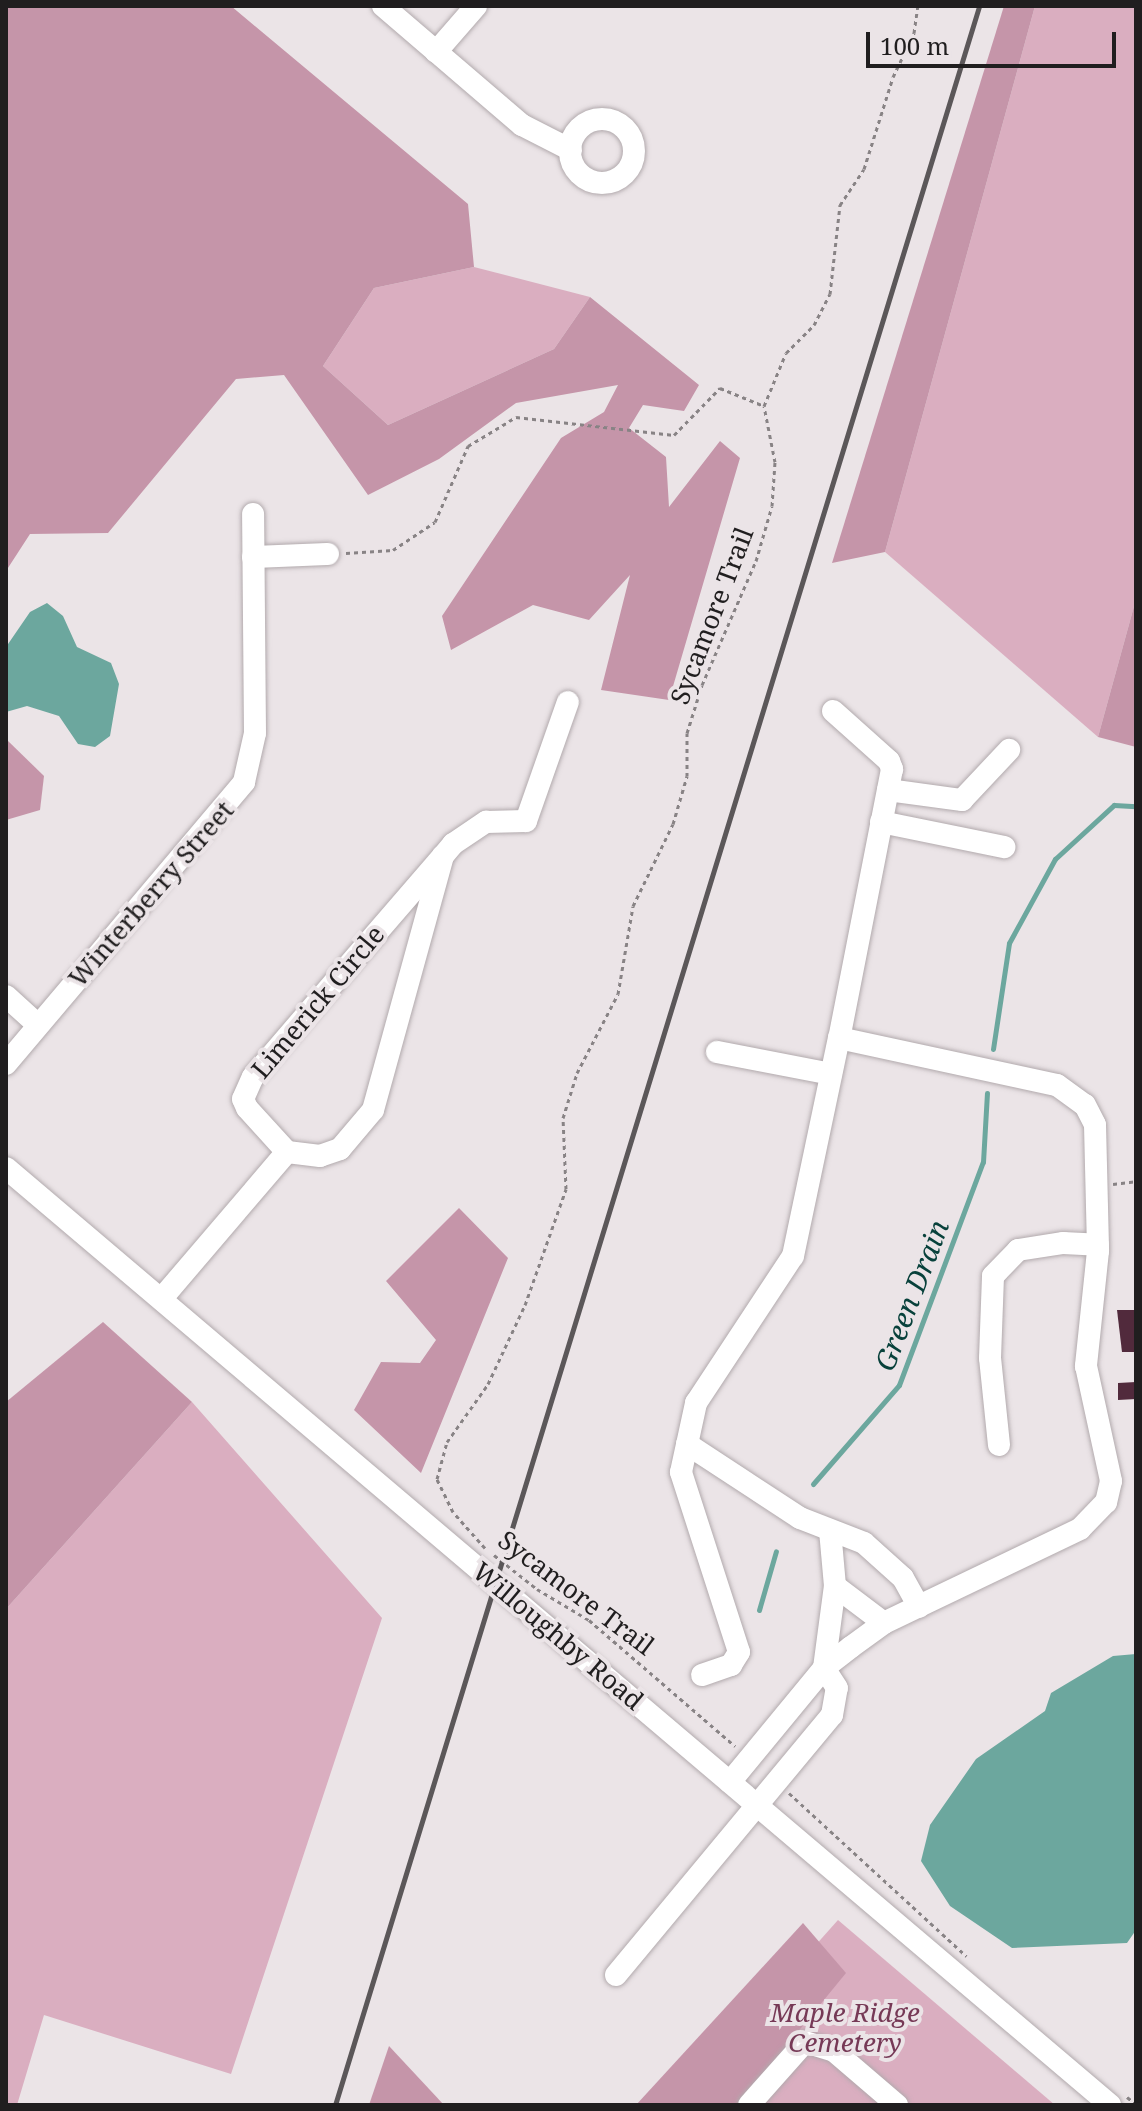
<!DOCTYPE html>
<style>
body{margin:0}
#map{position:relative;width:1142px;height:2111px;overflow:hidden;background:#ebe4e7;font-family:"Noto Serif",serif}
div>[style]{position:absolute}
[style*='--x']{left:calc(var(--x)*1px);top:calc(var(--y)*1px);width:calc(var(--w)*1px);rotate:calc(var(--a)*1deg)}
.green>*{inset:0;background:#daaec0}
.forest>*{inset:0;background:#c595a9}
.water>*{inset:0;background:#6ca79e}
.stream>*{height:5px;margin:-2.5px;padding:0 2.5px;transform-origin:2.5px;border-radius:2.5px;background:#6ca79e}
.building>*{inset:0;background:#512a3c}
.path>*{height:3px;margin-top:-1.5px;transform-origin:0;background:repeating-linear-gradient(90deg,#888385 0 4px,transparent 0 8px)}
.roads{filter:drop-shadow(0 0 2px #b2aaad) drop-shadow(0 0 2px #b2aaad)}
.minor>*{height:22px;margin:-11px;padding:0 11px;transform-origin:11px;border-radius:11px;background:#fff}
.minor>.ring{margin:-11px;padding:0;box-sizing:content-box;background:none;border:22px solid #fff;border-radius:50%}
.rail>*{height:5px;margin:-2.5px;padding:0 2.5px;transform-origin:2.5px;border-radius:2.5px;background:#5b5759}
span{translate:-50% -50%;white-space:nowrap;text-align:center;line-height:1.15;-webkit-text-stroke:8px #ebe4e7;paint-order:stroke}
.street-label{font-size:26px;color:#201e1f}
.park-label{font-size:26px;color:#763956;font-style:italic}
.water-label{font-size:28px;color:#08413b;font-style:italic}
.frame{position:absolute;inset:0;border:8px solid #201e1f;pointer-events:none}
.scale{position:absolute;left:866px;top:32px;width:250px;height:36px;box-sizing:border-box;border:4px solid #201e1f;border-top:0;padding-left:10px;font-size:24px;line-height:28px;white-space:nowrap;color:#201e1f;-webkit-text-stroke:6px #ebe4e7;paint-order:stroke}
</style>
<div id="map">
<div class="green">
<div style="clip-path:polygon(1035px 6px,1136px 6px,1136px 599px,1098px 737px,885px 552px)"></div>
<div style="clip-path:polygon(474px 267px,590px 297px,554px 349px,388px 425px,323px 366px,374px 288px)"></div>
<div style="clip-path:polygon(192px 1402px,382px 1618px,231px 2074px,44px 2015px,17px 2105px,6px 2105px,6px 1609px)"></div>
<div style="clip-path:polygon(838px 1920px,1055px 2105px,673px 2105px)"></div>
</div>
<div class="forest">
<div style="clip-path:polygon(6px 6px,231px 6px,468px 204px,474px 267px,374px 288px,323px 366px,388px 425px,554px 349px,590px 297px,699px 385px,684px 411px,643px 405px,629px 428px,666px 457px,669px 507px,720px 441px,740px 458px,669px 700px,601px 690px,630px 575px,589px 620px,533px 605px,451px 650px,442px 616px,561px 438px,604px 412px,618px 385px,516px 403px,439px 459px,368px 495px,284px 375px,236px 379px,108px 533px,30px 534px,6px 571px)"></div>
<div style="clip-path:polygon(1004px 6px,1035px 6px,885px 552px,832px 563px)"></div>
<div style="clip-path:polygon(1136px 599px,1136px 747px,1098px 737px)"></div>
<div style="clip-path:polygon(6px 739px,44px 776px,40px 810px,6px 820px)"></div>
<div style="clip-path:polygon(459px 1208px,508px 1258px,421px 1473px,354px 1410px,381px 1362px,420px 1363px,436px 1340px,386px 1281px)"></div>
<div style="clip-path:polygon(103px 1322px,192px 1402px,6px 1609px,6px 1402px)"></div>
<div style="clip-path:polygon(803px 1923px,846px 1973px,738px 2105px,636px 2105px)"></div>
<div style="clip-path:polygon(389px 2046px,444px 2105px,369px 2105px)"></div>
</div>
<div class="water">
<div style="clip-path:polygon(47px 603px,63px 616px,77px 647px,111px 663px,119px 684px,110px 736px,95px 747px,78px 744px,59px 716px,27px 706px,6px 712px,6px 647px,30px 612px)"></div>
<div style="clip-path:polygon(1136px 1654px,1136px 1930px,1127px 1943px,1012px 1948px,950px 1906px,921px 1861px,930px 1825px,976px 1759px,1045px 1711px,1051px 1693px,1113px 1656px)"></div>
</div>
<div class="stream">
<div style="--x:993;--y:1049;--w:107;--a:-81.4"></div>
<div style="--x:1009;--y:943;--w:96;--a:-61.3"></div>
<div style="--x:1055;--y:859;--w:80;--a:-42.5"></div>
<div style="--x:1114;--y:805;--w:22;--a:3"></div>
<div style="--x:813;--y:1484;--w:131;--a:-49"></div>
<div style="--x:899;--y:1385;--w:238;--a:-69.4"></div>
<div style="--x:983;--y:1162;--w:69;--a:-86.7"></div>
<div style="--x:759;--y:1610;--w:61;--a:-73.9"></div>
</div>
<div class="building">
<div style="clip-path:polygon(1117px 1310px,1136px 1310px,1136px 1352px,1122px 1352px)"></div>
<div style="clip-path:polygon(1136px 1382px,1136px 1399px,1118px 1400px,1118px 1383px)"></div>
</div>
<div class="path">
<div style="--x:346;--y:553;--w:47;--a:-3.7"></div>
<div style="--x:393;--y:550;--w:50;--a:-33.7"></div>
<div style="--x:435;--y:522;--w:83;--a:-66.5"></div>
<div style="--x:468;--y:446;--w:56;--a:-31.1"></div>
<div style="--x:516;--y:417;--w:159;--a:6.5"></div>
<div style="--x:674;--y:435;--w:66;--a:-45.6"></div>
<div style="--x:720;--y:388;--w:48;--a:22.2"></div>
<div style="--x:1113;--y:1184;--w:23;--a:-7"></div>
<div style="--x:485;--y:1548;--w:48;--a:-131.6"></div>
<div style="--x:453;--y:1512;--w:37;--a:-116"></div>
<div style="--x:437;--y:1479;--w:38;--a:-75"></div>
<div style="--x:447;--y:1442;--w:71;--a:-54.7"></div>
<div style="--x:488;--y:1384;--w:87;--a:-64.9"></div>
<div style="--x:525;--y:1305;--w:123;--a:-70.5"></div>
<div style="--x:566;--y:1189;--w:71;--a:-92.4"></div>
<div style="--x:563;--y:1118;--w:47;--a:-72.7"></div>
<div style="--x:577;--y:1073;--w:89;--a:-62.6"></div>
<div style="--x:618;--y:994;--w:89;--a:-80.3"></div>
<div style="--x:633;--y:906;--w:91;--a:-64"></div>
<div style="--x:673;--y:824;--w:50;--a:-73.7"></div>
<div style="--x:687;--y:776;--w:43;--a:-90"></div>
<div style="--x:687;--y:733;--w:50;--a:-72.6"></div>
<div style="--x:702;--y:685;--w:135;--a:-66.5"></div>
<div style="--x:756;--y:561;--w:57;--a:-73.8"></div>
<div style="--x:772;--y:506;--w:44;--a:-86.1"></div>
<div style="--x:775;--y:462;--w:57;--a:-101.1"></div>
<div style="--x:764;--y:406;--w:57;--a:-67.5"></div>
<div style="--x:786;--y:353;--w:40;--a:-45"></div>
<div style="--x:814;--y:325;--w:35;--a:-63"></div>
<div style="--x:830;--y:294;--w:90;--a:-83.6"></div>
<div style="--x:840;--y:205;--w:43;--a:-56.3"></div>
<div style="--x:864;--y:169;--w:96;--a:-72.5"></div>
<div style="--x:893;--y:77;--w:49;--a:-64.5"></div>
<div style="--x:914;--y:33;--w:27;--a:-82"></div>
<div style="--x:494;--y:1555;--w:55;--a:38.3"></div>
<div style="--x:537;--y:1589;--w:61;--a:30.8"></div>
<div style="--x:589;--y:1620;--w:193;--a:40.8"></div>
<div style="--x:789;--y:1793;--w:241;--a:42.6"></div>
<div style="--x:1127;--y:2097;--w:11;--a:38"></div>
</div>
<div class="roads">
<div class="minor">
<div style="--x:383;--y:6;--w:183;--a:40.6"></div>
<div style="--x:522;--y:125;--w:55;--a:27"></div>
<div style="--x:436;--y:52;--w:61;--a:-49"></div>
<div class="ring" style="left:570px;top:119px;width:42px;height:42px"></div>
<div style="--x:253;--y:557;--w:75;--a:-2.3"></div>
<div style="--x:833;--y:711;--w:75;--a:41.8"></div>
<div style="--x:889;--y:761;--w:9;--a:69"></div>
<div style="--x:892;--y:769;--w:274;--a:101.1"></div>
<div style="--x:888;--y:790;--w:75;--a:7.7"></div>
<div style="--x:962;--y:800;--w:69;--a:-46.8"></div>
<div style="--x:881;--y:822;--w:126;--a:11.5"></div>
<div style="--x:443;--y:856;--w:263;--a:105.4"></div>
<div style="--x:373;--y:1110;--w:51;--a:130.2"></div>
<div style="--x:340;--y:1149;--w:21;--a:161"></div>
<div style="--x:320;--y:1156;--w:33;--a:-173"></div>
<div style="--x:287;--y:1152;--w:59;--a:-132.3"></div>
<div style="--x:247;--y:1108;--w:10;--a:-114"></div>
<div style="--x:243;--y:1099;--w:24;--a:-66"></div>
<div style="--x:253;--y:1077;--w:146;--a:-49.4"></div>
<div style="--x:348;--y:966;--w:145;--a:-49.2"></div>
<div style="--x:443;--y:856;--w:16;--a:-50"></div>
<div style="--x:453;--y:844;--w:40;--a:-34"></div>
<div style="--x:486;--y:822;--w:40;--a:-1.4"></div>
<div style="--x:526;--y:821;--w:126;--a:-70.6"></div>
<div style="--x:6;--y:996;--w:43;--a:42.2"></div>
<div style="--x:717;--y:1052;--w:116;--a:10.9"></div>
<div style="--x:6;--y:1064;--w:369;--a:-49.8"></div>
<div style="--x:244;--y:782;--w:50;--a:-77.3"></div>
<div style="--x:255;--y:733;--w:219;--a:-90.5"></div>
<div style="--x:6;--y:1168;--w:1448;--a:40.32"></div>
<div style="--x:163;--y:1297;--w:191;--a:-49.5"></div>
<div style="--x:687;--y:1444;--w:135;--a:33.2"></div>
<div style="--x:800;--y:1518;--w:69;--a:21.3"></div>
<div style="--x:864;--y:1543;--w:52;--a:41.9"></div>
<div style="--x:903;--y:1578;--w:33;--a:61"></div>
<div style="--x:999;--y:1445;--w:87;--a:-95.9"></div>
<div style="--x:990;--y:1358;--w:82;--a:-87.9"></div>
<div style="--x:993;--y:1276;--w:36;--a:-46"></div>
<div style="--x:1018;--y:1250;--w:46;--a:-8.8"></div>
<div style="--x:1063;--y:1243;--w:35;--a:3"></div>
<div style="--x:835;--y:1586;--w:61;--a:37.1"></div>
<div style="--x:702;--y:1675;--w:31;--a:-19"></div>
<div style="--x:731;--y:1665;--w:15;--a:-58"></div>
<div style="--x:739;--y:1652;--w:189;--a:-107.9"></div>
<div style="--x:681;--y:1472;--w:71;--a:-77.7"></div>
<div style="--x:696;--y:1403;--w:176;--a:-56.6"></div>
<div style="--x:793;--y:1256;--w:223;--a:-78.1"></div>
<div style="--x:839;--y:1038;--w:223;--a:12.2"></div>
<div style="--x:1057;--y:1085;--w:34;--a:36"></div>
<div style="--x:1085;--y:1105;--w:22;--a:63"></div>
<div style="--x:1095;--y:1125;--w:126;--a:88.6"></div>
<div style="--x:1098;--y:1251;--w:116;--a:96"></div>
<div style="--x:1086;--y:1366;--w:118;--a:77.7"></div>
<div style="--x:1111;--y:1481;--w:22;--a:103"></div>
<div style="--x:1106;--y:1502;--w:37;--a:134"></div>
<div style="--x:1080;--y:1529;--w:217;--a:154.4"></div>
<div style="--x:884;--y:1623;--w:41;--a:144"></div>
<div style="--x:851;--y:1647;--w:34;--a:142"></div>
<div style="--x:824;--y:1668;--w:148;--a:129.5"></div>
<div style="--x:616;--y:1975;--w:338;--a:-50.3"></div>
<div style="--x:832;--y:1715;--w:27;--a:-80"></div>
<div style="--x:837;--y:1688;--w:24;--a:-123"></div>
<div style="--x:824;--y:1668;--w:83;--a:-82.4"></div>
<div style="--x:835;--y:1586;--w:56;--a:-95.1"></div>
<div style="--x:749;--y:2105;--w:84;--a:-48.4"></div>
<div style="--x:805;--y:2042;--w:30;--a:17"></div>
<div style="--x:834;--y:2051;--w:83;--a:40.6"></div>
</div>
</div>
<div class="rail">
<div style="--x:335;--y:2105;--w:2196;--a:-72.94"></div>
</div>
<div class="street-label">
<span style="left:712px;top:616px;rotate:-69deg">Sycamore Trail</span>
<span style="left:151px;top:894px;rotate:-49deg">Winterberry Street</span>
<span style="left:318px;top:1002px;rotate:-50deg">Limerick Circle</span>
<span style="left:576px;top:1593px;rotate:37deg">Sycamore Trail</span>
<span style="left:558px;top:1636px;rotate:40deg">Willoughby Road</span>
</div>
<div class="park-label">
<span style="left:845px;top:2028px">Maple Ridge<br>Cemetery</span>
</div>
<div class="water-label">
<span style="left:911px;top:1295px;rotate:-69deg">Green Drain</span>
</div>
<div class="frame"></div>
<div class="scale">100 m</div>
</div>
